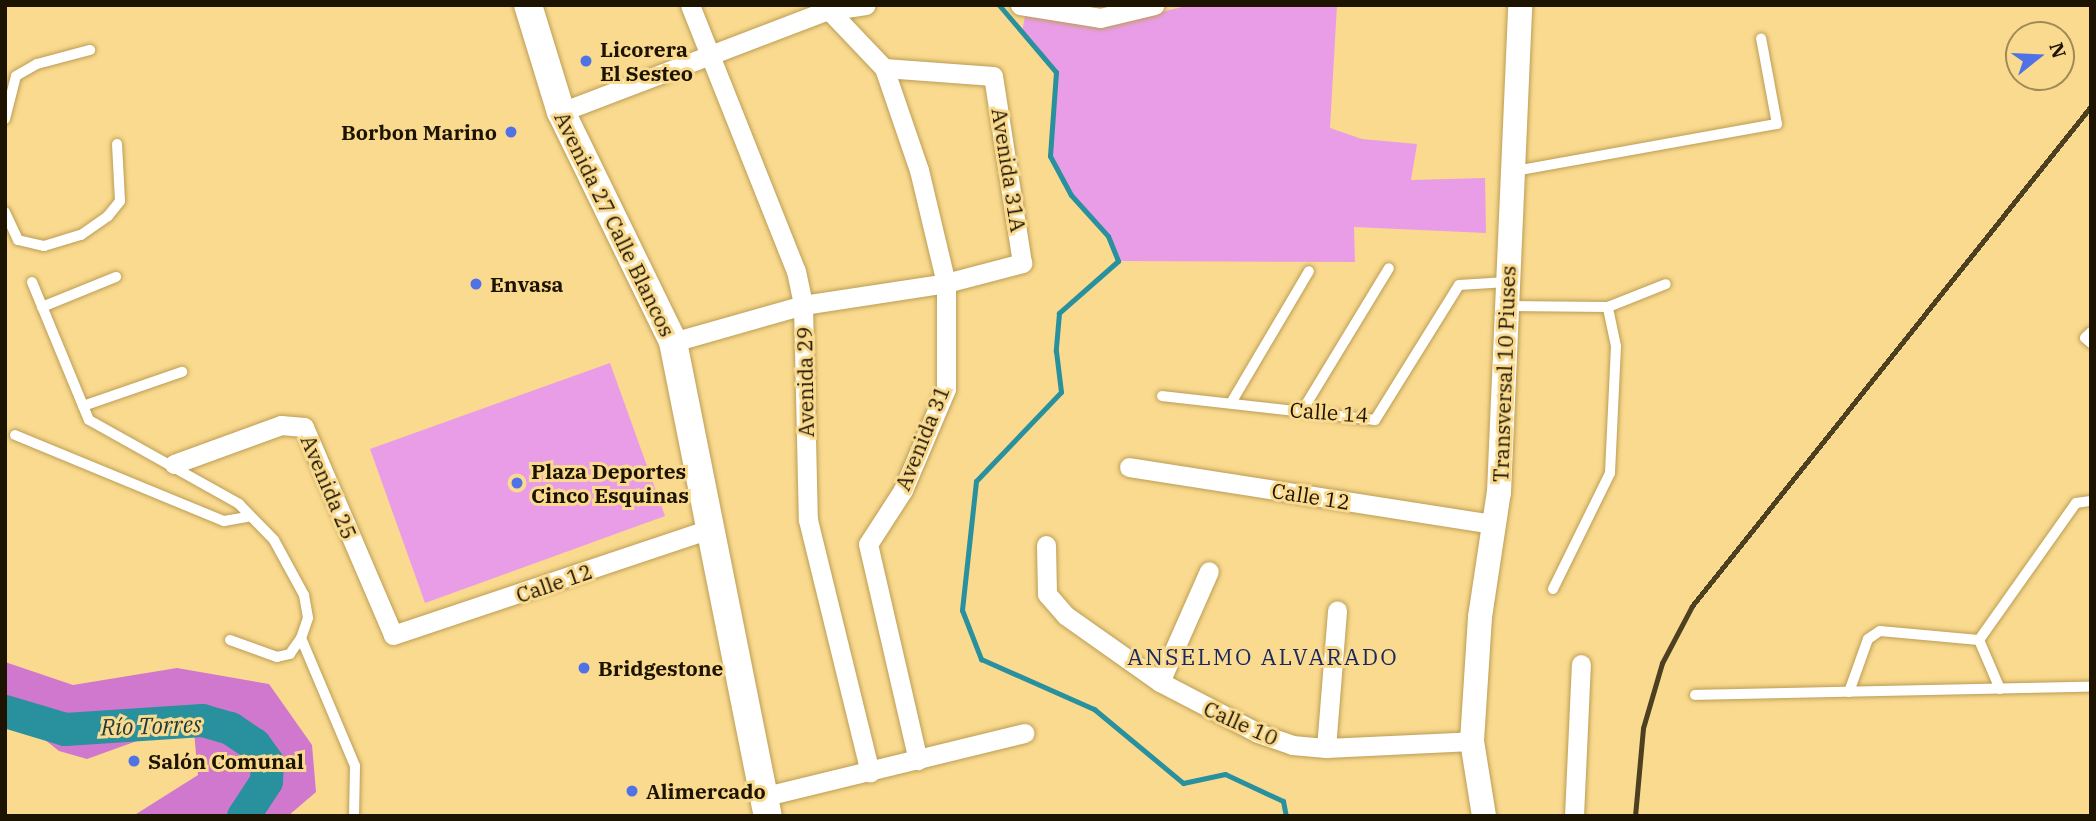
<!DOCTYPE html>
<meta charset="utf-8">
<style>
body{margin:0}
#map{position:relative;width:2096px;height:821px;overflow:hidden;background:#f9da8f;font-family:"IBM Plex Serif",serif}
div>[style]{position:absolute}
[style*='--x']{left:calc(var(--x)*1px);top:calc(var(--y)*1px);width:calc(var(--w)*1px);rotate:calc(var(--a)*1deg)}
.green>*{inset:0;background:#e99de6}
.forest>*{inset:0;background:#d078cd}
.stream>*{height:5px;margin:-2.5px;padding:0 2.5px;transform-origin:2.5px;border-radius:2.5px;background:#29909e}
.river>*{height:33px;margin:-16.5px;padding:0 16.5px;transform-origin:16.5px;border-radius:16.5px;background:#29909e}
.roads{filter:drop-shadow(0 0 2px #bb9d54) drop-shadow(0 0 2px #bb9d54)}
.service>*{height:10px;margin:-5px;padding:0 5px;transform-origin:5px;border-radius:5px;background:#fff}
.minor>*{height:19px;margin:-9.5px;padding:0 9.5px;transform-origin:9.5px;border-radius:9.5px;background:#fff}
.tertiary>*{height:24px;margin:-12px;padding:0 12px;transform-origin:12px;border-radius:12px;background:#fff}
.secondary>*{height:28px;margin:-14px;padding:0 14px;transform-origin:14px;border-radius:14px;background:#fff}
.rail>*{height:5px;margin:-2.5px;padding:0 2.5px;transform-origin:2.5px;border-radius:2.5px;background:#4d4020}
.dots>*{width:19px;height:19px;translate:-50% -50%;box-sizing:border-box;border:4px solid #f9da8f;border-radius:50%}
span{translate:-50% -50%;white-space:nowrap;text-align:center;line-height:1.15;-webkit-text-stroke:6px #f9da8f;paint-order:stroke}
.poi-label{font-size:21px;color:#1c1300;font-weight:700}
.left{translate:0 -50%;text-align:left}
.right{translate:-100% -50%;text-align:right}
.street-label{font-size:21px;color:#1c1300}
.neighbourhood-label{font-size:23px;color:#19285f;letter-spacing:2px}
.water-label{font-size:23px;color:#1b393d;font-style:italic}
.frame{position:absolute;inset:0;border:7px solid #1c1300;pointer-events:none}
.north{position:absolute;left:2005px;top:21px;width:70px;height:70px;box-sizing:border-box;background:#f9da8f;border:2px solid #a18a56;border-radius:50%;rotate:72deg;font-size:19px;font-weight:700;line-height:28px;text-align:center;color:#1c1300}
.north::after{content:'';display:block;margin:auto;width:24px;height:32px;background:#5072e7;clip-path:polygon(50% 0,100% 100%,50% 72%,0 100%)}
</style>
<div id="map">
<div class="green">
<div style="clip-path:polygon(1191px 5px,1337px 5px,1330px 128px,1362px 139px,1417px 144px,1411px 180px,1485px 178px,1486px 233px,1354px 227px,1355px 262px,1118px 261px,1108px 236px,1071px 195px,1050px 156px,1056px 72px,1022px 33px,1026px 9px,1097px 27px)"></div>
<div style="clip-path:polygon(610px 363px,665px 516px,425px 603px,370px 449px)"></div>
</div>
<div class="forest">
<div style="clip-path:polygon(5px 662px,73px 685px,177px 668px,269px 684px,312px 745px,316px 792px,288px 816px,133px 816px,198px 775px,194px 732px,148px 737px,87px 759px,59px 751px,20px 720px,5px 716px)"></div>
</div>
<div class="stream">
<div style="--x:999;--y:5;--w:88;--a:49.6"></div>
<div style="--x:1056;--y:72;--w:84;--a:94.1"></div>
<div style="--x:1050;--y:156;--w:44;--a:61.7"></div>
<div style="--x:1071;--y:195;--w:55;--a:47.9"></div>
<div style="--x:1108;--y:236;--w:27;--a:68"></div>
<div style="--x:1118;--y:261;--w:79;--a:138.6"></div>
<div style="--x:1059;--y:313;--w:38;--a:95"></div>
<div style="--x:1056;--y:351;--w:41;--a:83"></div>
<div style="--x:1061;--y:392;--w:123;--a:133.7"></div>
<div style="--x:976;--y:481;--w:130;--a:96.2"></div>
<div style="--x:962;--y:610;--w:53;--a:68.8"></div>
<div style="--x:981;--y:659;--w:124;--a:23.9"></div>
<div style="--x:1094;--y:709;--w:116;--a:39.7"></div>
<div style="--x:1183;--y:783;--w:43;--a:-12.1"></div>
<div style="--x:1225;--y:774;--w:64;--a:25"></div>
<div style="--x:1283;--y:801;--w:15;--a:79"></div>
</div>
<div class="river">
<div style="--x:5;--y:711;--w:63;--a:16.7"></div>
<div style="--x:65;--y:729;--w:137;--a:-3.8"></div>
<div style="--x:202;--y:720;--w:29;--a:16"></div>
<div style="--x:230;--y:728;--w:29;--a:34"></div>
<div style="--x:254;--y:744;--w:22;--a:54"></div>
<div style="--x:267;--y:762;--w:19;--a:93"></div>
<div style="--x:266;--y:781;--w:42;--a:123.3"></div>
</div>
<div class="roads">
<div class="service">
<div style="--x:5;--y:119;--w:44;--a:-75.7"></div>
<div style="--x:16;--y:76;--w:24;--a:-30"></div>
<div style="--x:37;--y:64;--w:55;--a:-14.8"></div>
<div style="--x:1515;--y:171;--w:266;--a:-10.2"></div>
<div style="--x:1777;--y:124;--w:87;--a:-100.5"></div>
<div style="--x:5;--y:212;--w:31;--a:65"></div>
<div style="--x:18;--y:240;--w:27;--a:13"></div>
<div style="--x:44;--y:246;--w:39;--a:-17"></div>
<div style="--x:81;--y:235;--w:33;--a:-35"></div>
<div style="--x:108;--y:216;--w:19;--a:-51"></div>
<div style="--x:120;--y:201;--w:57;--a:-93"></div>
<div style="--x:32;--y:282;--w:149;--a:67.6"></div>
<div style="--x:89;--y:420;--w:172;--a:29.2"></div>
<div style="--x:239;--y:504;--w:50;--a:45.8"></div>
<div style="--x:274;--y:540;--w:63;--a:61.4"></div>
<div style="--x:304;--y:595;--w:23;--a:80"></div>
<div style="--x:308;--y:618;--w:21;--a:109"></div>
<div style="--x:301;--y:638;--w:19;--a:125"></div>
<div style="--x:290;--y:654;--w:13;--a:167"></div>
<div style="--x:277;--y:657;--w:50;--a:-160.1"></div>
<div style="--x:1507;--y:306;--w:101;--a:0.6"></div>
<div style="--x:1608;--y:307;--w:62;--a:-21.6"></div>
<div style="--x:42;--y:307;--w:80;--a:-22.1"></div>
<div style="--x:2091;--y:332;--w:8;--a:135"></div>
<div style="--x:2085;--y:338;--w:8;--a:40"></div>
<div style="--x:1162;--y:396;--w:214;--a:6.4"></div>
<div style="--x:1375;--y:420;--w:159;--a:-58.1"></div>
<div style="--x:1459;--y:285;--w:48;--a:-3.6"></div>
<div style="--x:1231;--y:403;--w:153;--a:-59.4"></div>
<div style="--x:83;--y:406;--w:105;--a:-19"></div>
<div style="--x:1302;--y:411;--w:167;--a:-58.7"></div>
<div style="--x:15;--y:435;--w:226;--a:22.4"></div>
<div style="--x:224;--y:521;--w:27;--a:-10"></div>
<div style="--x:1553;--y:589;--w:129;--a:-63.8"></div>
<div style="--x:1610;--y:473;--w:127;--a:-87.3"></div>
<div style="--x:1616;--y:346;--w:40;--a:-102"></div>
<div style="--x:301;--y:638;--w:139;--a:67.1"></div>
<div style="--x:355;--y:766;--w:50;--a:91.1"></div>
<div style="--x:2000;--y:689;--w:53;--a:-113.2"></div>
<div style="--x:1979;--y:640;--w:168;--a:-54.7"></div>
<div style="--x:2076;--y:503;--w:15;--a:-8"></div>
<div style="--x:1849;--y:692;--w:56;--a:-70.3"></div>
<div style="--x:1868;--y:639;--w:14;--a:-34"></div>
<div style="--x:1880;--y:631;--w:99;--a:5.2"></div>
<div style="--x:1695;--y:695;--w:396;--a:-1.2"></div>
</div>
<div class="minor">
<div style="--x:690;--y:5;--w:286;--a:68.3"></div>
<div style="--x:796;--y:271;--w:35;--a:78"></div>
<div style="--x:803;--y:305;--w:215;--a:88.7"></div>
<div style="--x:808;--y:520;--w:260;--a:76.2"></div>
<div style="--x:1020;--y:5;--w:81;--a:9.2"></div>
<div style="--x:1100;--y:18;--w:56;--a:-13.5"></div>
<div style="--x:884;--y:68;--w:108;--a:71.1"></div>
<div style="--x:919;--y:170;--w:116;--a:76.6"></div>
<div style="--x:946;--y:283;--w:106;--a:90"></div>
<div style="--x:946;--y:389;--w:110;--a:113.1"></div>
<div style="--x:903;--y:490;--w:64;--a:122.9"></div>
<div style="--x:868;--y:544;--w:222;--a:77"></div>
<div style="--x:561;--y:112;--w:284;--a:-20.9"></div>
<div style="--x:826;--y:11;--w:40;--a:-8.5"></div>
<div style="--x:673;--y:342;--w:135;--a:-15.9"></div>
<div style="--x:803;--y:305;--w:145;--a:-8.7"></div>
<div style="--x:946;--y:283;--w:79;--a:-14.7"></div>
<div style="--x:1022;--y:263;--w:189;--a:-98.8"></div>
<div style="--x:993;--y:76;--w:109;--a:-175.8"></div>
<div style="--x:884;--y:68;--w:87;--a:-133.6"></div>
<div style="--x:174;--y:464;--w:114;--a:-20"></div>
<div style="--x:281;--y:425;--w:23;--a:5"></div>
<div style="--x:304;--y:427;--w:226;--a:66.8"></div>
<div style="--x:393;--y:635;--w:337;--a:-18.5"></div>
<div style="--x:1129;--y:467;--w:369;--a:8.9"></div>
<div style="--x:1046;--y:545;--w:49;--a:88.8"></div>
<div style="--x:1047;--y:594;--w:28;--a:49"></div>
<div style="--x:1065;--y:615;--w:116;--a:35.2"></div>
<div style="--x:1160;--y:682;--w:110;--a:27.5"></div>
<div style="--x:1258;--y:733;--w:36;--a:19"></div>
<div style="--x:1292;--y:745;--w:34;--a:5"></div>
<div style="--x:1326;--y:748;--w:146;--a:-2.7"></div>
<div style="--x:1160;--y:682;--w:121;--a:-66.2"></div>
<div style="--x:1326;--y:748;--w:138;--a:-85.4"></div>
<div style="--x:766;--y:796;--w:266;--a:-13.7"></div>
<div style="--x:1574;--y:816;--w:152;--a:-87.4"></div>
</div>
<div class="tertiary">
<div style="--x:1484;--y:816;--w:76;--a:-99.1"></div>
<div style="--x:1472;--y:741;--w:124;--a:-86.3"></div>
<div style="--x:1480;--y:617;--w:126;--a:-81.4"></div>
<div style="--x:1499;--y:492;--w:487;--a:-87.5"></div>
</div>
<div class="secondary">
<div style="--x:528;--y:5;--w:112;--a:72.9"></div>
<div style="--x:561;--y:112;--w:256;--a:64"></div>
<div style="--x:673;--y:342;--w:483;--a:78.7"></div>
</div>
</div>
<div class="rail">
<div style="--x:1635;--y:816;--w:88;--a:-84.8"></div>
<div style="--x:1643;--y:728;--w:68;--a:-73.7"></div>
<div style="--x:1662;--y:663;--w:64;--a:-62.2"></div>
<div style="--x:1692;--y:606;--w:640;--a:-51.41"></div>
</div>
<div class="dots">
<div style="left:586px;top:61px;background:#5072e7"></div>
<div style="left:511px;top:132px;background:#5072e7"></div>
<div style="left:476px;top:284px;background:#5072e7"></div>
<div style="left:517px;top:483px;background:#5072e7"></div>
<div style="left:584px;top:668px;background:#5072e7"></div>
<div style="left:134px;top:761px;background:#5072e7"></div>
<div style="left:632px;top:791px;background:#5072e7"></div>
</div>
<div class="poi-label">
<span class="left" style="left:600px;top:61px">Licorera<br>El Sesteo</span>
<span class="right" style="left:497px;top:132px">Borbon Marino</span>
<span class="left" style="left:490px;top:284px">Envasa</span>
<span class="left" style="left:531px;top:483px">Plaza Deportes<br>Cinco Esquinas</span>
<span class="left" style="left:598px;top:668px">Bridgestone</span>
<span class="left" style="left:148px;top:761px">Salón Comunal</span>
<span class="left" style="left:646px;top:791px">Alimercado</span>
</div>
<div class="street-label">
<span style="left:1009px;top:170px;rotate:81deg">Avenida 31A</span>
<span style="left:615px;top:224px;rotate:64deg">Avenida 27 Calle Blancos</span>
<span style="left:1504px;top:374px;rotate:-88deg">Transversal 10 Piuses</span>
<span style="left:805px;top:382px;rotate:-91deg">Avenida 29</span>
<span style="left:1329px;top:412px;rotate:4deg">Calle 14</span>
<span style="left:922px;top:438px;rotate:-68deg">Avenida 31</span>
<span style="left:329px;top:487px;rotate:67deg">Avenida 25</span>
<span style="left:1311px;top:496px;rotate:9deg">Calle 12</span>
<span style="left:554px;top:583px;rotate:-19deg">Calle 12</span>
<span style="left:1241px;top:723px;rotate:24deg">Calle 10</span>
</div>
<div class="neighbourhood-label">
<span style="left:1263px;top:656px">ANSELMO ALVARADO</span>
</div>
<div class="water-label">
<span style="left:151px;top:725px;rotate:-2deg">Río Torres</span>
</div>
<div class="frame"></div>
<div class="north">N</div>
</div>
